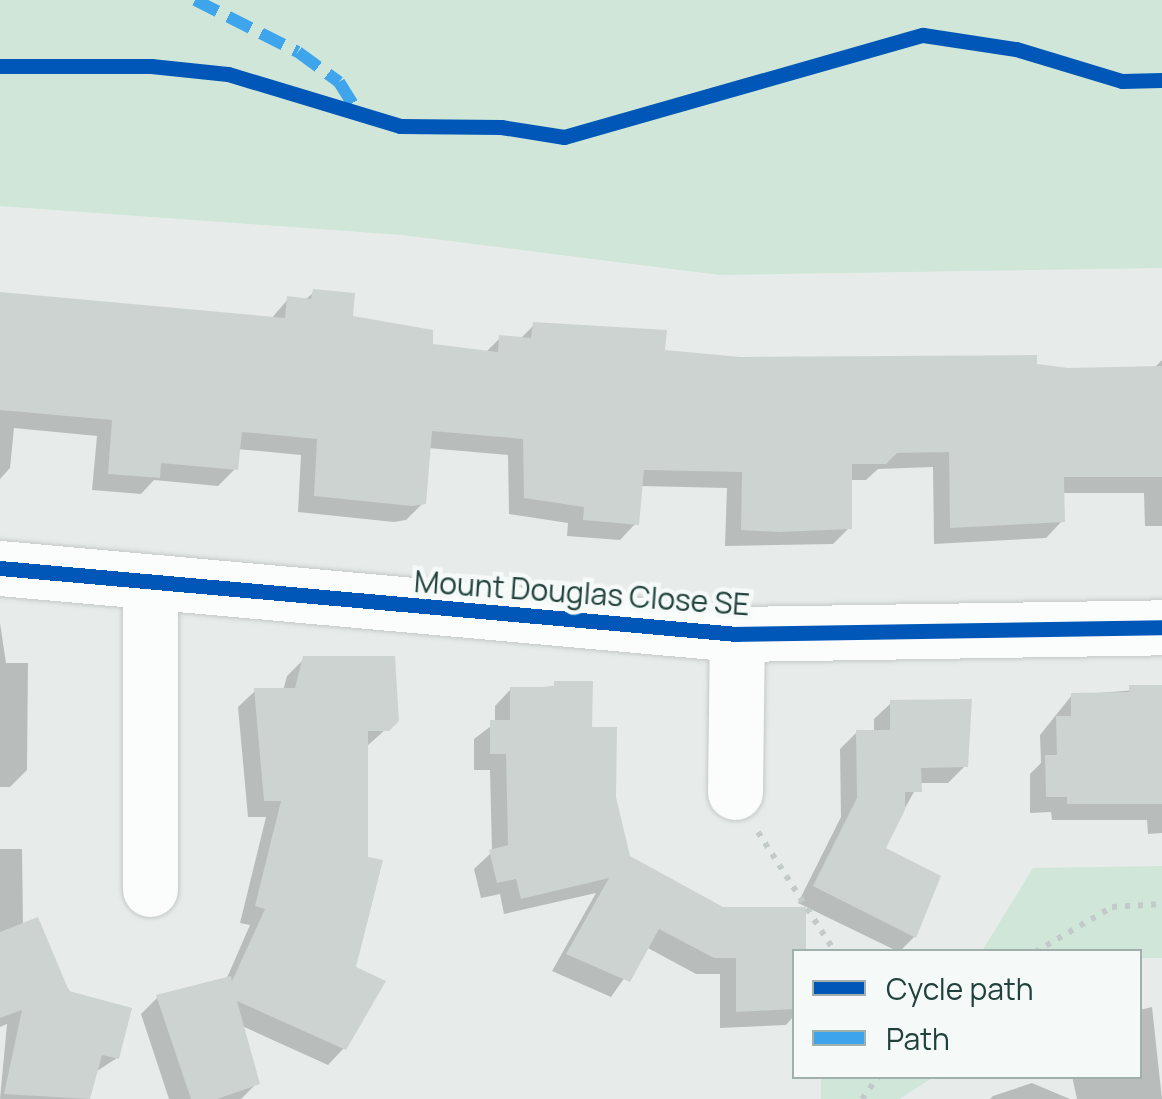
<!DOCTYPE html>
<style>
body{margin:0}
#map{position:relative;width:1162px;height:1099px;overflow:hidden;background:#e7ecea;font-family:Manrope,sans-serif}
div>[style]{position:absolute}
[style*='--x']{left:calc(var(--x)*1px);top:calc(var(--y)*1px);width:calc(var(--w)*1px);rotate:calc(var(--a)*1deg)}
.green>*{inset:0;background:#cfe6d8}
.shadow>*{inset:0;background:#0003}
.building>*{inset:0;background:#cdd3d1}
.path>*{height:6px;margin-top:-3px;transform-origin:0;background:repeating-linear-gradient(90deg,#c2cbca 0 5px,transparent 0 13px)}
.roads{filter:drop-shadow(0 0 2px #c4c9c7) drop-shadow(0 0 2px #c4c9c7)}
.minor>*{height:55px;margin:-27.5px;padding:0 27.5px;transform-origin:27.5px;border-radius:27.5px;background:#fbfcfc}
.quiet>*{height:12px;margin-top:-6px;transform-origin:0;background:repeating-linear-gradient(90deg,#3ea4ec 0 25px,transparent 0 37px)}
.cycleway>*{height:15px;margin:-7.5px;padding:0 7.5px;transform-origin:7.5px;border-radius:7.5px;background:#0057b8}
span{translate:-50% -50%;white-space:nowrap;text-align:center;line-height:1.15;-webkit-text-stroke:9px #f5faf8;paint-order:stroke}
.street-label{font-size:30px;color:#21423c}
.legend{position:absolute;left:792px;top:949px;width:350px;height:130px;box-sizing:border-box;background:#f5faf8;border:2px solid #a0b0ad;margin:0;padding:12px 18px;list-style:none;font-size:30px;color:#21423c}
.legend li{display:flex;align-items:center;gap:20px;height:50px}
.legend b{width:50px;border:2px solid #a0b0ad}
</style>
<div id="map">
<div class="green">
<div style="clip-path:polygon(0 0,1162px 0,1162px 268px,720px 275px,402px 235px,0 206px)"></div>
<div style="clip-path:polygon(1162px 866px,1162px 958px,1140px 958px,1140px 952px,982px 951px,1033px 868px)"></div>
<div style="clip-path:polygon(821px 1077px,821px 1076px,933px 1077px,900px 1099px,821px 1099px)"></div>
</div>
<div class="shadow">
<div style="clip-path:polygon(314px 292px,351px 318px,430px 346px,485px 353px,500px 338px,519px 340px,534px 325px,663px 352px,741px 359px,1068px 370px,1153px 369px,1162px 360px,1162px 526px,1145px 526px,1144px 493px,1062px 493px,1062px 521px,1046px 538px,934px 544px,933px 467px,878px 469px,866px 480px,850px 480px,849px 528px,833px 544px,725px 546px,727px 488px,640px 486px,636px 523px,620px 540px,567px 536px,568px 523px,509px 514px,508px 455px,428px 448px,423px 503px,406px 520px,394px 522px,298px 512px,301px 455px,237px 449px,235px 469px,218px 486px,154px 480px,141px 494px,92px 490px,97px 436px,14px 428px,10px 468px,0 479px,0 294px,271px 319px,288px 299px,305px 300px)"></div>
<div style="clip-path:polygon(0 623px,6px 663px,28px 663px,27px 770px,10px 787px,0 787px)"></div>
<div style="clip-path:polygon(304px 659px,396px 720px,366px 747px,344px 1048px,328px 1065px,242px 1026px,257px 1083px,241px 1099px,169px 1099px,141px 1014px,158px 997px,226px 980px,250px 925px,240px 923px,266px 817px,248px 817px,238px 707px,255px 691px,283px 691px,287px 676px)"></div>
<div style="clip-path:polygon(591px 684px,590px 730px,628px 858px,794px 952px,794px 1016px,786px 1025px,720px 1028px,720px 974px,696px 974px,646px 947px,611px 997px,552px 971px,596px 893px,504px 914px,500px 894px,481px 898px,474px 869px,492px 852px,490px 770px,474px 770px,474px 739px,495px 723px,495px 706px,511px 689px)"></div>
<div style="clip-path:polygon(1162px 688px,1162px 833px,1148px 834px,1147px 820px,1052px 820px,1051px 812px,1030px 813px,1030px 774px,1041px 763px,1040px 735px,1072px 695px)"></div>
<div style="clip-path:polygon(891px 703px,965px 766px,948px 783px,919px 783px,882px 849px,914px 937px,899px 952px,798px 903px,841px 817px,840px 749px,857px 732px,874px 732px,874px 719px)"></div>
<div style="clip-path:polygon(0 849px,22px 849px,23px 925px,117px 1058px,94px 1073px,88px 1099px,0 1099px,7px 1024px,0 1027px)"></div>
<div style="clip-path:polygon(1152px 1007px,1162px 1099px,1077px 1099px,1072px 1076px,1140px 1076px,1140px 1010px)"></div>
<div style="clip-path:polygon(1032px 1083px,1070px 1099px,990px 1099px,993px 1096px)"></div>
</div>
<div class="building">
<div style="clip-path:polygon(313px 289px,355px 293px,353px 316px,433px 330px,433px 344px,498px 352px,499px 335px,531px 338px,533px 322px,667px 330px,665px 350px,741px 357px,1037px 355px,1037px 364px,1068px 368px,1162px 366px,1162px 477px,1064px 477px,1065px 522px,950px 528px,949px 452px,897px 453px,886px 464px,852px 464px,852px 529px,780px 532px,741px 530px,742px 472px,644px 470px,639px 525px,583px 520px,584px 507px,524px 498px,523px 439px,432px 431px,426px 504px,412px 506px,314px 496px,317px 439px,242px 432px,238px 470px,161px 463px,160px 478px,108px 474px,112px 420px,0 410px,0 292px,285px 318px,287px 296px,311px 299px)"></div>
<div style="clip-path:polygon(303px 656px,395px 656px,399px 721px,389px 731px,368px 731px,368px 857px,383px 860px,356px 967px,386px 981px,346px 1050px,237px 1001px,260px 1084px,217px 1099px,191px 1099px,156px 995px,231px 976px,232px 981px,265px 909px,255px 906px,281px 801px,264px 801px,254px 688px,295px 688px)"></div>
<div style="clip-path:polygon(554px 681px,593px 681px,592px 727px,617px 727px,616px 797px,630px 856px,723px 907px,806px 907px,806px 952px,794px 952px,794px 1009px,736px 1012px,736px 958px,714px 958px,659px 929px,630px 982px,566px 954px,609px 878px,521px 899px,516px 879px,497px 883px,489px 850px,508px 845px,506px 754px,490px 754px,490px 720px,510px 720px,510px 687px,554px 687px)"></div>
<div style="clip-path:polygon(1129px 685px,1162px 685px,1162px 804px,1067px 804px,1067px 797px,1046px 797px,1045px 755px,1057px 755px,1056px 716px,1071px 716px,1071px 693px,1129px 692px)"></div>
<div style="clip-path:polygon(972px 699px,968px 767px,921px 768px,922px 792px,905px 792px,905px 810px,886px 848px,941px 876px,916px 938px,813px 886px,857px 798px,856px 730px,890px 730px,890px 700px)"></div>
<div style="clip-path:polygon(38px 917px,69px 991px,132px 1008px,119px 1059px,102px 1055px,90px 1099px,4px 1094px,22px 1010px,0 1018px,0 932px)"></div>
</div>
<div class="path">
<div style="--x:758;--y:832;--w:143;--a:57.3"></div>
<div style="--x:1035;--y:952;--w:89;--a:-30.3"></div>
<div style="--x:1112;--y:907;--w:50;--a:-3.4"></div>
<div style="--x:862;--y:1099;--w:29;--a:-54"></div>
</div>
<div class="roads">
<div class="minor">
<div style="--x:0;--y:568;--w:740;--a:5.12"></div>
<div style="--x:737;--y:634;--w:425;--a:-0.9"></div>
<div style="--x:150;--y:585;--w:304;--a:90"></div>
<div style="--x:735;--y:792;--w:158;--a:-89.3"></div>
</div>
</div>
<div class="quiet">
<div style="--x:195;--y:0;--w:115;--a:26.8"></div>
<div style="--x:298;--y:52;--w:51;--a:36.2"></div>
<div style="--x:339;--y:82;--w:36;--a:58"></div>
</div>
<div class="cycleway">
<div style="--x:0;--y:66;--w:151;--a:0"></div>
<div style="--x:151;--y:66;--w:77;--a:5.9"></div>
<div style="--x:228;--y:74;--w:180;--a:16.8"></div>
<div style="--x:400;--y:126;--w:101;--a:0.6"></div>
<div style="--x:501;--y:127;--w:64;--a:9"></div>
<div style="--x:564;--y:137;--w:373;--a:-15.9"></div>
<div style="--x:923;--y:35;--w:94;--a:8.6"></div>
<div style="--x:1016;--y:49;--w:111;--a:16.8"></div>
<div style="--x:1122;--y:81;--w:40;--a:-1.4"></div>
<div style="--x:0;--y:568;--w:740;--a:5.12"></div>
<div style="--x:737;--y:634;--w:425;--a:-0.9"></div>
</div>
<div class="street-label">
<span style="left:582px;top:593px;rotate:4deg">Mount Douglas Close SE</span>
</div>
<ul class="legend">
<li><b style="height:12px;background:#0057b8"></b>Cycle path</li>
<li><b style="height:12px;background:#3ea4ec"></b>Path</li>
</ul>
</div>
